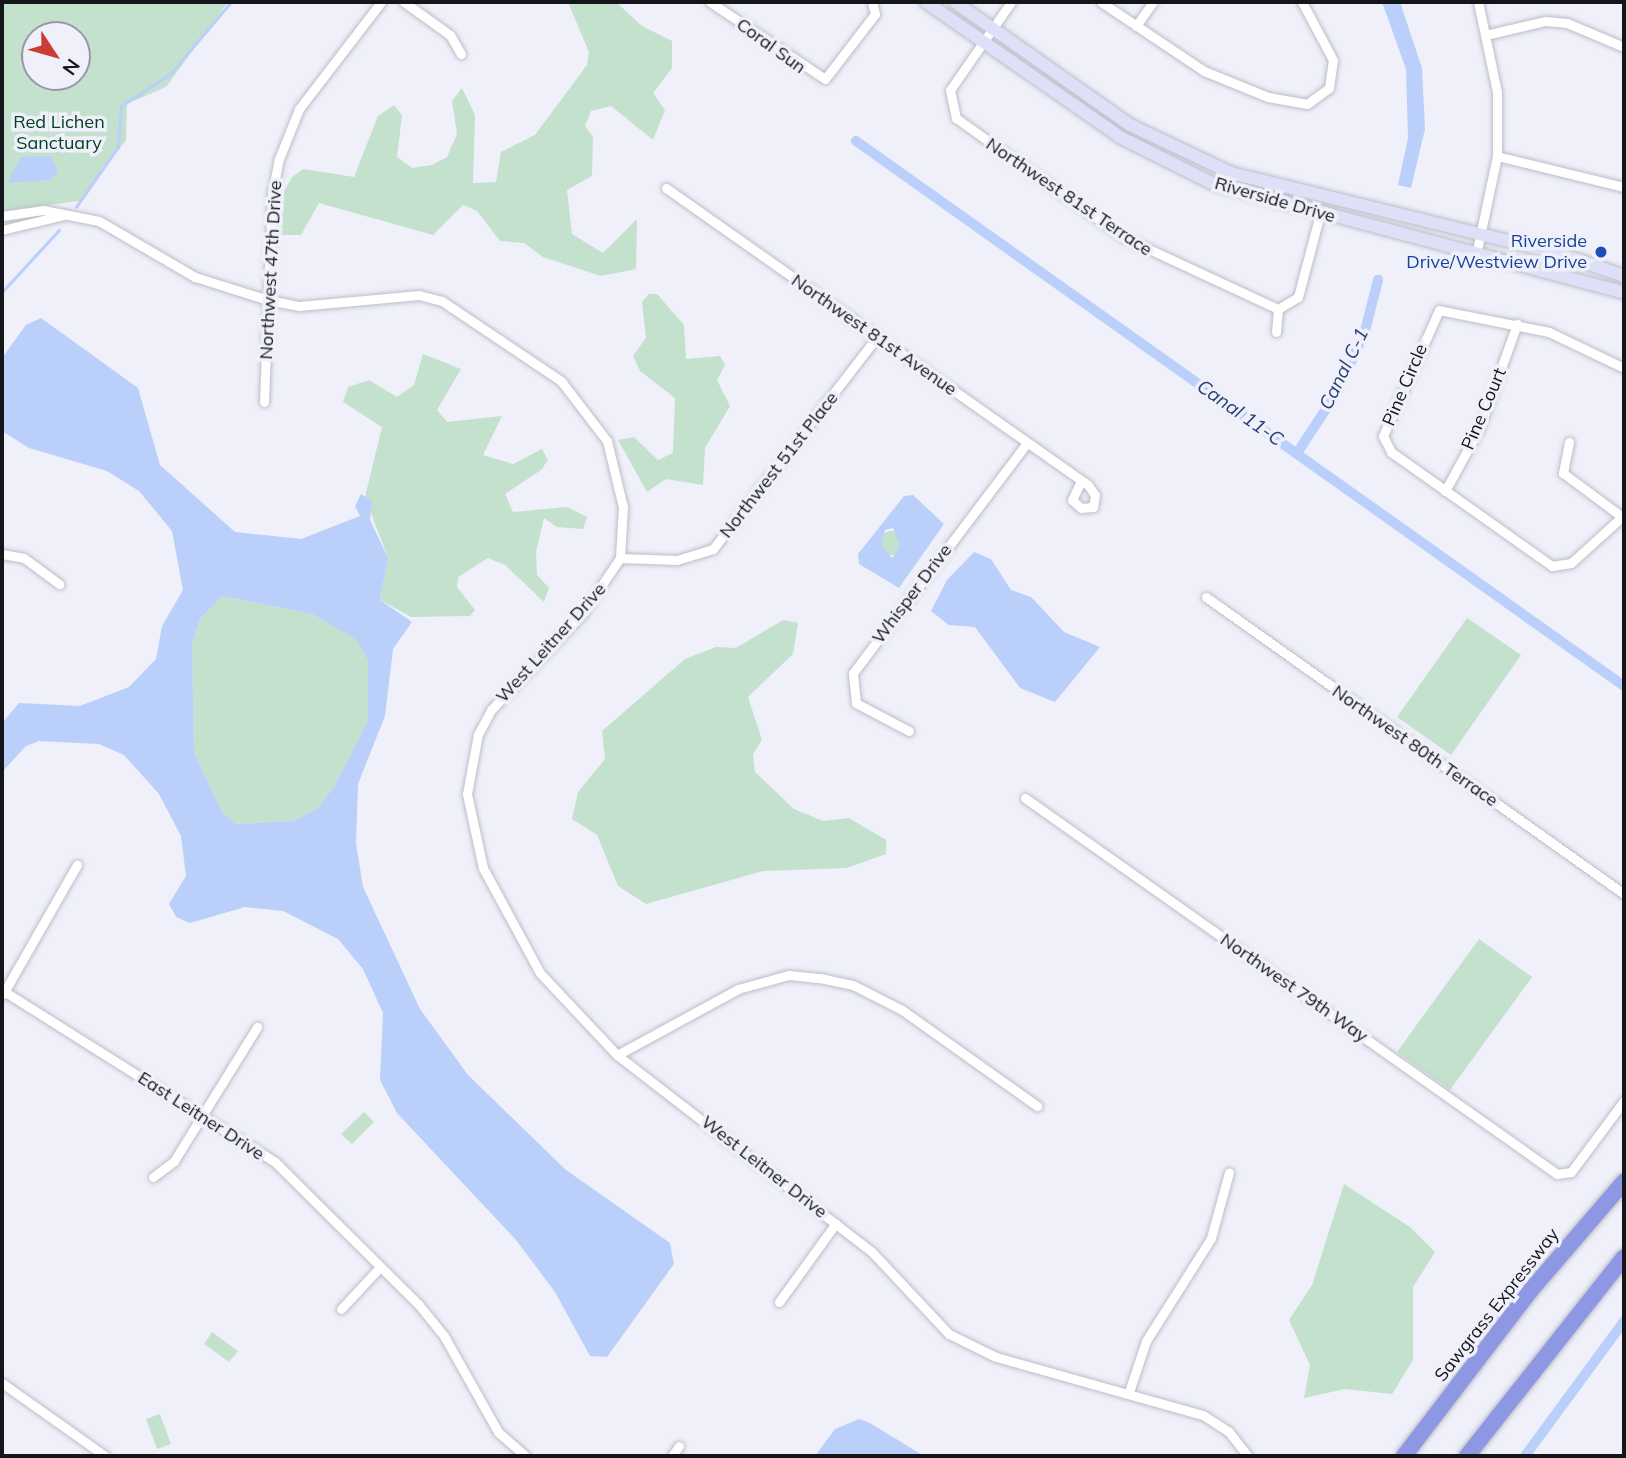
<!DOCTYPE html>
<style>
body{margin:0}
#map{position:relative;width:1626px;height:1458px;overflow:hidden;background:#eff0fa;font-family:Mulish,sans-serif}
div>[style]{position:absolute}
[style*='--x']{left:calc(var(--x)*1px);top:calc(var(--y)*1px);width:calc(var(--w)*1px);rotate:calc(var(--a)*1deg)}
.green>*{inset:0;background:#c3e1cd}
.round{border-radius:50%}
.water>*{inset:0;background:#bacffa}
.stream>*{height:2.5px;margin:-1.25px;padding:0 1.25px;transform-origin:1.25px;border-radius:1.25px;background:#bacffa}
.canal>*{height:10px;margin:-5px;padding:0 5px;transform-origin:5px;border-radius:5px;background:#bacffa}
.roads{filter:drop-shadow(0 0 2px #bcbec7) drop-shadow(0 0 2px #bcbec7)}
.street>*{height:9px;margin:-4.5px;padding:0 4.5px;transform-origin:4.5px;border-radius:4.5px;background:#fff}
.secondary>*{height:12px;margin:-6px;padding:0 6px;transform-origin:6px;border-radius:6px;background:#dde0f7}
.highway>*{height:16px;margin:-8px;padding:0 8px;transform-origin:8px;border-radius:8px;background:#8e97e4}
.dots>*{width:19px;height:19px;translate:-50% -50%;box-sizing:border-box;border:4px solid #eff0fa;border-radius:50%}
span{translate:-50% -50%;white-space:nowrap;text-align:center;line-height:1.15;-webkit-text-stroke:7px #eff0fa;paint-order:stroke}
.street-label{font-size:18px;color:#151619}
.park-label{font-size:18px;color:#054025}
.transit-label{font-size:18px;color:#164399}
.right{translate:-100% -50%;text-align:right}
.water-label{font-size:19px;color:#294175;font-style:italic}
.frame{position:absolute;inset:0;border:4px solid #151619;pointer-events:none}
.north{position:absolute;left:21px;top:21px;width:70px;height:70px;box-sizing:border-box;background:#eff0fa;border:2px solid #9899a0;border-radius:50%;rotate:126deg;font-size:19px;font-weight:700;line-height:28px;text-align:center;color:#151619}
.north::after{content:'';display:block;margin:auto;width:24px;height:32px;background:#ca3c34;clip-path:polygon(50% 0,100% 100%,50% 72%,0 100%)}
</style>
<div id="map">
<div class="green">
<div style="clip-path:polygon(evenodd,2px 2px,228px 2px,166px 87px,127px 104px,126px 140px,79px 201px,2px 211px,2px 2px,35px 35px,77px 35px,77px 77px,35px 77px,35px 35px)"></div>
<div style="clip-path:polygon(568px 2px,616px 2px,642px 26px,672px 41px,672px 68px,653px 93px,665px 110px,653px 140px,611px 106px,591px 111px,585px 126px,593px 137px,592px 176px,567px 190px,572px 234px,603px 253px,637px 219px,636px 269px,601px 276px,543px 257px,524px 243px,500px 241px,477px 211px,463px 205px,433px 235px,319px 203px,301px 235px,279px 235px,280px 200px,291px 178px,303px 169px,354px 177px,378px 116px,394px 105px,402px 115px,397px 157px,412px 168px,432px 165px,447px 157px,457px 134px,452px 101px,462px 88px,475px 115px,473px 183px,496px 182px,501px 152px,535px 135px,587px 65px,589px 52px)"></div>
<div style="clip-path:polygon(649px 294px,657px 294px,684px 325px,686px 359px,720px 356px,725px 365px,717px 380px,730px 406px,705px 448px,703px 485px,666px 479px,647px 492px,618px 440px,634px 437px,658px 460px,673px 453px,675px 398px,640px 371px,633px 356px,646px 338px,642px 302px)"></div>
<div style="clip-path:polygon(423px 354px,461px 369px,437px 410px,447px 422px,502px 416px,483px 455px,513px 464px,542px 449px,548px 460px,541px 470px,505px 494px,513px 512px,567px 507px,587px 517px,583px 529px,557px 527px,544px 518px,536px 552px,537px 575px,549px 588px,544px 602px,505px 565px,488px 558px,458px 577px,457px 587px,475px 610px,470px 616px,411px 617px,380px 600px,388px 558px,365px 497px,382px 427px,343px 402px,348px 387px,369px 380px,397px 397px,414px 385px)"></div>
<div class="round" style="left:879px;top:531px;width:24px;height:24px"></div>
<div style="clip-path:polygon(222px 596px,312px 614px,358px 640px,368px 661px,368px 721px,335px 785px,318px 808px,294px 821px,236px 824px,222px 812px,194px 752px,192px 643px,200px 619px)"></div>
<div style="clip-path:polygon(1467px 618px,1521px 655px,1451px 755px,1397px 717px)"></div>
<div style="clip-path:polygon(783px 620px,798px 623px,793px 654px,748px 697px,762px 740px,753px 754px,755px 772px,794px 809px,823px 821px,849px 818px,886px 840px,886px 854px,847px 868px,763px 871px,646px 904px,618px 886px,597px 835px,572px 819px,578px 792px,605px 759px,602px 731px,685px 659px,716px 647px,736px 648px)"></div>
<div style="clip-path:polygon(1479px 939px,1532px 977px,1450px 1090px,1397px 1052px)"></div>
<div style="clip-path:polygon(364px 1112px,374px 1122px,352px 1144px,341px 1134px)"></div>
<div style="clip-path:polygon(1344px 1184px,1410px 1227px,1435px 1252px,1413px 1287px,1413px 1360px,1392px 1394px,1345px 1389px,1304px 1398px,1310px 1365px,1289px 1320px,1312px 1285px)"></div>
<div style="clip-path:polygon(212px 1332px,238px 1351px,229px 1362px,204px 1344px)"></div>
<div style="clip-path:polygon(160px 1414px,171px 1444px,157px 1449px,146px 1419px)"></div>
</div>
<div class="water">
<div style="clip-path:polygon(1382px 2px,1400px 2px,1422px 68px,1425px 129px,1411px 188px,1398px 185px,1408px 138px,1406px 69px)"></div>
<div style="clip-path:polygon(51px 156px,58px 172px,50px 180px,7px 183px,21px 157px)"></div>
<div style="clip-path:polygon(evenodd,41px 318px,138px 388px,160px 465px,235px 532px,301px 539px,360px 516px,355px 506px,361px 494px,372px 501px,370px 520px,388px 558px,380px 600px,412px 622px,393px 649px,385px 716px,358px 784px,356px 843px,363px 887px,420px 1009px,468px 1075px,566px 1170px,670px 1243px,674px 1264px,607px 1357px,590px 1356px,555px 1292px,516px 1240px,397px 1113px,380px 1080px,383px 1013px,363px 969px,338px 939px,283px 911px,245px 907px,190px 923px,176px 917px,169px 904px,186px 876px,181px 836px,159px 794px,124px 755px,99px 744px,39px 741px,26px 746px,2px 772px,2px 723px,19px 703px,80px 706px,129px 687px,156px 659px,162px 626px,183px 590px,172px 531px,139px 491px,107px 471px,29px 448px,2px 431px,2px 358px,26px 325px,41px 318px,222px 596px,312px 614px,357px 640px,368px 661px,368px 721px,335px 785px,318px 808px,294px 821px,236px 824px,222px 812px,194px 752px,192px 643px,200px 619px,222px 596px)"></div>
<div style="clip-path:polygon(evenodd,913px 495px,944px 524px,899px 588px,859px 564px,858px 554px,904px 496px,913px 495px,893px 528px,900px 547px,892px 558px,881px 546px,885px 530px,893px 528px)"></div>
<div style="clip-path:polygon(974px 552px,991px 559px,1011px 590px,1031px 597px,1064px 632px,1100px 647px,1055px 702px,1020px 688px,975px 627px,949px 625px,931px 611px,947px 580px)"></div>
<div style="clip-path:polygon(859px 1419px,870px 1423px,924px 1456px,815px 1456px,835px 1429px)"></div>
</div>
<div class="stream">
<div style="--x:76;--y:207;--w:73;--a:-55"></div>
<div style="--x:118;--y:147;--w:41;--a:-85.8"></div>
<div style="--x:121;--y:106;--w:59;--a:-33.1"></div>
<div style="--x:170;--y:74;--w:94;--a:-49.7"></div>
<div style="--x:2;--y:292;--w:84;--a:-47.4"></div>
</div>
<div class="canal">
<div style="--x:856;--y:141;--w:942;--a:35.36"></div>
<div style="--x:1297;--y:453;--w:74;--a:-56.5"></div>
<div style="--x:1338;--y:391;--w:66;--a:-65.8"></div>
<div style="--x:1365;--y:331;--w:53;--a:-75.7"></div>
<div style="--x:1525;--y:1456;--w:167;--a:-53.7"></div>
</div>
<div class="roads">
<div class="street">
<div style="--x:404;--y:2;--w:57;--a:35.7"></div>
<div style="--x:450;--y:35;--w:22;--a:60"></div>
<div style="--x:710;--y:2;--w:138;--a:33.8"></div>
<div style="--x:825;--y:79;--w:82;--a:-52.4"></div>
<div style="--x:875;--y:14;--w:12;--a:-104"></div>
<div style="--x:1011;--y:2;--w:107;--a:124.7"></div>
<div style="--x:950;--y:90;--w:29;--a:78"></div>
<div style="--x:956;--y:118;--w:205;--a:35.5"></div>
<div style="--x:1123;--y:237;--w:171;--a:24.9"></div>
<div style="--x:1101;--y:2;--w:124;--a:33.8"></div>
<div style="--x:1204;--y:71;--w:69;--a:22.1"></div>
<div style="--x:1268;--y:97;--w:40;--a:10"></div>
<div style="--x:1307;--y:104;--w:27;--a:-36"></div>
<div style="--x:1329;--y:88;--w:28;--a:-82"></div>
<div style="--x:1333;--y:60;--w:66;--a:-118.1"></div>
<div style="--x:1136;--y:26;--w:29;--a:-55"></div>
<div style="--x:1490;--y:34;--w:57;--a:-13.3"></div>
<div style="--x:1545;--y:21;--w:22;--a:5"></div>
<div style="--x:1567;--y:23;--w:62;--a:22.8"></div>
<div style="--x:1497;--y:156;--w:131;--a:13.7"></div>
<div style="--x:666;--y:188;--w:516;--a:35.14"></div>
<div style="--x:1088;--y:485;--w:12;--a:55"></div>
<div style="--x:1095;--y:495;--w:12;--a:99"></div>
<div style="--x:1093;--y:507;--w:12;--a:175"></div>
<div style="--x:1081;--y:508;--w:12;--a:-138"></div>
<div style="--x:1072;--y:500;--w:19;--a:-65"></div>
<div style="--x:2;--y:216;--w:41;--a:-8.3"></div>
<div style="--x:43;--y:210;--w:57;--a:11.1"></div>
<div style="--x:99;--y:221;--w:111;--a:30.3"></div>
<div style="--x:195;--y:277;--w:77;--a:17.5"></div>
<div style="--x:268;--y:300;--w:32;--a:11"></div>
<div style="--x:299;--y:306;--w:121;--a:-5.2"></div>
<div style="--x:419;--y:295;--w:24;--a:15"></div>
<div style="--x:442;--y:301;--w:143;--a:33.9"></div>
<div style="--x:561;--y:381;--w:76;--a:52.5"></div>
<div style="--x:607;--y:441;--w:68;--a:76.4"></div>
<div style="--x:623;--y:507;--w:51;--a:93.4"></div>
<div style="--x:620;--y:558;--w:66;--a:123.9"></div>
<div style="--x:583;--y:613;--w:134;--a:133.5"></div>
<div style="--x:491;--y:710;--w:27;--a:118"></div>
<div style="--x:478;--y:734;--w:61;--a:100.4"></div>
<div style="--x:467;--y:794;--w:76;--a:77.8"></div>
<div style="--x:483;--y:868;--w:119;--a:61.5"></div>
<div style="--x:540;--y:973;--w:112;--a:46.8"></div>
<div style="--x:617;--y:1055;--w:321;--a:37.7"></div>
<div style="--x:871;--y:1251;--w:114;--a:46.8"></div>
<div style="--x:949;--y:1334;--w:52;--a:26.1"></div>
<div style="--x:996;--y:1357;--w:215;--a:15.7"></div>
<div style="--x:1203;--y:1415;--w:31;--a:33"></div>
<div style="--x:1229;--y:1432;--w:31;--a:52"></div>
<div style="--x:2;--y:230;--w:64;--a:-13.6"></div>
<div style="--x:1477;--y:250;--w:96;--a:-78"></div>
<div style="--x:1497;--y:156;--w:64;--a:-90"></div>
<div style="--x:1497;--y:92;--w:92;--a:-101.9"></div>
<div style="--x:1276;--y:332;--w:23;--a:-85"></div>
<div style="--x:1278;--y:309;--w:23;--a:-31"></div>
<div style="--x:1298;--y:297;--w:86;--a:-75.2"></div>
<div style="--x:1624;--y:368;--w:83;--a:-154.4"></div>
<div style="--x:1549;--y:332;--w:112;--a:-168.7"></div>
<div style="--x:1439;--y:310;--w:138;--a:114"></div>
<div style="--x:1383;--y:436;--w:18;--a:63"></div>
<div style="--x:1391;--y:452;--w:197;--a:35.3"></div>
<div style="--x:1552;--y:566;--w:19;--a:-9"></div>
<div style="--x:1571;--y:563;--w:72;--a:-42.2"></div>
<div style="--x:264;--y:402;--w:208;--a:-87.8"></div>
<div style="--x:272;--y:194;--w:36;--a:-79"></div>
<div style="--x:279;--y:159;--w:54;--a:-68.2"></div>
<div style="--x:299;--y:109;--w:135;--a:-52.5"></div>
<div style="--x:1569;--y:442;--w:32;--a:101"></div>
<div style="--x:1563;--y:473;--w:74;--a:36.7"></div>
<div style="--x:1445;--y:491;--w:71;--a:-61.3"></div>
<div style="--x:1479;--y:429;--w:112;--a:-70.1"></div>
<div style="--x:2;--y:554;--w:22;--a:10"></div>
<div style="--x:24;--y:558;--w:44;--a:36.6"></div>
<div style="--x:620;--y:558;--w:57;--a:2"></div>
<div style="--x:677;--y:560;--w:38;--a:-17"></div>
<div style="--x:713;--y:549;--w:268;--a:-52.3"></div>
<div style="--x:1206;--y:597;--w:513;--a:35.39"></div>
<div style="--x:909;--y:731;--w:60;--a:-152.2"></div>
<div style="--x:856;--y:703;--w:30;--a:-96"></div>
<div style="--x:853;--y:673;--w:288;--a:-52.9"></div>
<div style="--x:1025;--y:798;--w:651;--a:35.25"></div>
<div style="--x:1557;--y:1174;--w:14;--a:-8"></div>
<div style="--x:1571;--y:1172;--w:89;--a:-53.3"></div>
<div style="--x:2;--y:990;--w:323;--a:32.2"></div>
<div style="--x:275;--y:1162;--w:203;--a:44.8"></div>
<div style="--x:419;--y:1305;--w:40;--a:51"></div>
<div style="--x:444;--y:1336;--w:110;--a:60.6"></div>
<div style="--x:498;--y:1432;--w:37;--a:41"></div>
<div style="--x:3;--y:994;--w:149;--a:-60.2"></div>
<div style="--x:617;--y:1055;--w:138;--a:-28.6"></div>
<div style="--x:738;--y:989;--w:53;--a:-15.4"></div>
<div style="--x:789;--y:975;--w:31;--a:6"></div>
<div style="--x:820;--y:978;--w:34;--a:12"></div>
<div style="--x:853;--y:985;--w:55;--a:27"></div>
<div style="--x:902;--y:1010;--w:166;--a:35.4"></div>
<div style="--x:153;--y:1177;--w:26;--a:-37"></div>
<div style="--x:174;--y:1161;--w:158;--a:-58.2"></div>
<div style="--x:779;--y:1302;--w:97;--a:-54.2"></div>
<div style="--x:341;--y:1309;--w:57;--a:-47.1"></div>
<div style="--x:2;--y:1383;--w:126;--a:35.3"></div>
<div style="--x:1129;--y:1392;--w:54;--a:-71.6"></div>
<div style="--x:1146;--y:1341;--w:122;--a:-57.7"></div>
<div style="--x:1211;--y:1238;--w:68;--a:-74.7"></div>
<div style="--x:672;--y:1456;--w:12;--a:-55"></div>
</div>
<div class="secondary">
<div style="--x:926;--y:2;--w:236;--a:34.8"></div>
<div style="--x:1120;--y:137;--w:103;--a:26.6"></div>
<div style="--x:1212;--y:183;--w:426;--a:14.9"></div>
<div style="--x:955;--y:2;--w:214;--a:35.1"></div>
<div style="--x:1130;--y:125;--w:112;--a:25.4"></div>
<div style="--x:1231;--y:173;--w:340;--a:13.8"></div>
<div style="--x:1561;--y:254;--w:67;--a:19.2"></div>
</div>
<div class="highway">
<div style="--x:1404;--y:1456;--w:209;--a:-52.6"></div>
<div style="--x:1531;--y:1290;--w:143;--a:-49.3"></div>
<div style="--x:1467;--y:1456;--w:253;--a:-51.7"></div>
</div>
</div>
<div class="dots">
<div style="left:1601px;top:252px;background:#1a4fb4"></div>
</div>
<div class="street-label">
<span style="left:771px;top:46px;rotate:36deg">Coral Sun</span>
<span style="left:1069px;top:197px;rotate:34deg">Northwest 81st Terrace</span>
<span style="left:1275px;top:200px;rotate:16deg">Riverside Drive</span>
<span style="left:271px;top:270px;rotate:-87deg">Northwest 47th Drive</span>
<span style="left:874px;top:335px;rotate:35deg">Northwest 81st Avenue</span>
<span style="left:1405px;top:385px;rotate:-67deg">Pine Circle</span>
<span style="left:1484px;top:409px;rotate:-67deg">Pine Court</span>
<span style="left:779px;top:465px;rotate:-52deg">Northwest 51st Place</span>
<span style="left:912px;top:594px;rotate:-53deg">Whisper Drive</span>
<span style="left:551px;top:643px;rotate:-48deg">West Leitner Drive</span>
<span style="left:1415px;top:746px;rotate:35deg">Northwest 80th Terrace</span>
<span style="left:1294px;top:988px;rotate:35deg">Northwest 79th Way</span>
<span style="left:201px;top:1116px;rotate:33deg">East Leitner Drive</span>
<span style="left:764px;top:1167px;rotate:38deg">West Leitner Drive</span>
<span style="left:1497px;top:1305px;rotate:-52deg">Sawgrass Expressway</span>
</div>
<div class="park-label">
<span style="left:59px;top:133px">Red Lichen<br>Sanctuary</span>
</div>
<div class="transit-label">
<span class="right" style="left:1587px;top:252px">Riverside<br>Drive/Westview Drive</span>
</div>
<div class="water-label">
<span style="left:1344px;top:369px;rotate:-64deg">Canal C-1</span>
<span style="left:1240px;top:413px;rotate:35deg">Canal 11-C</span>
</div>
<div class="frame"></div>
<div class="north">N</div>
</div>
